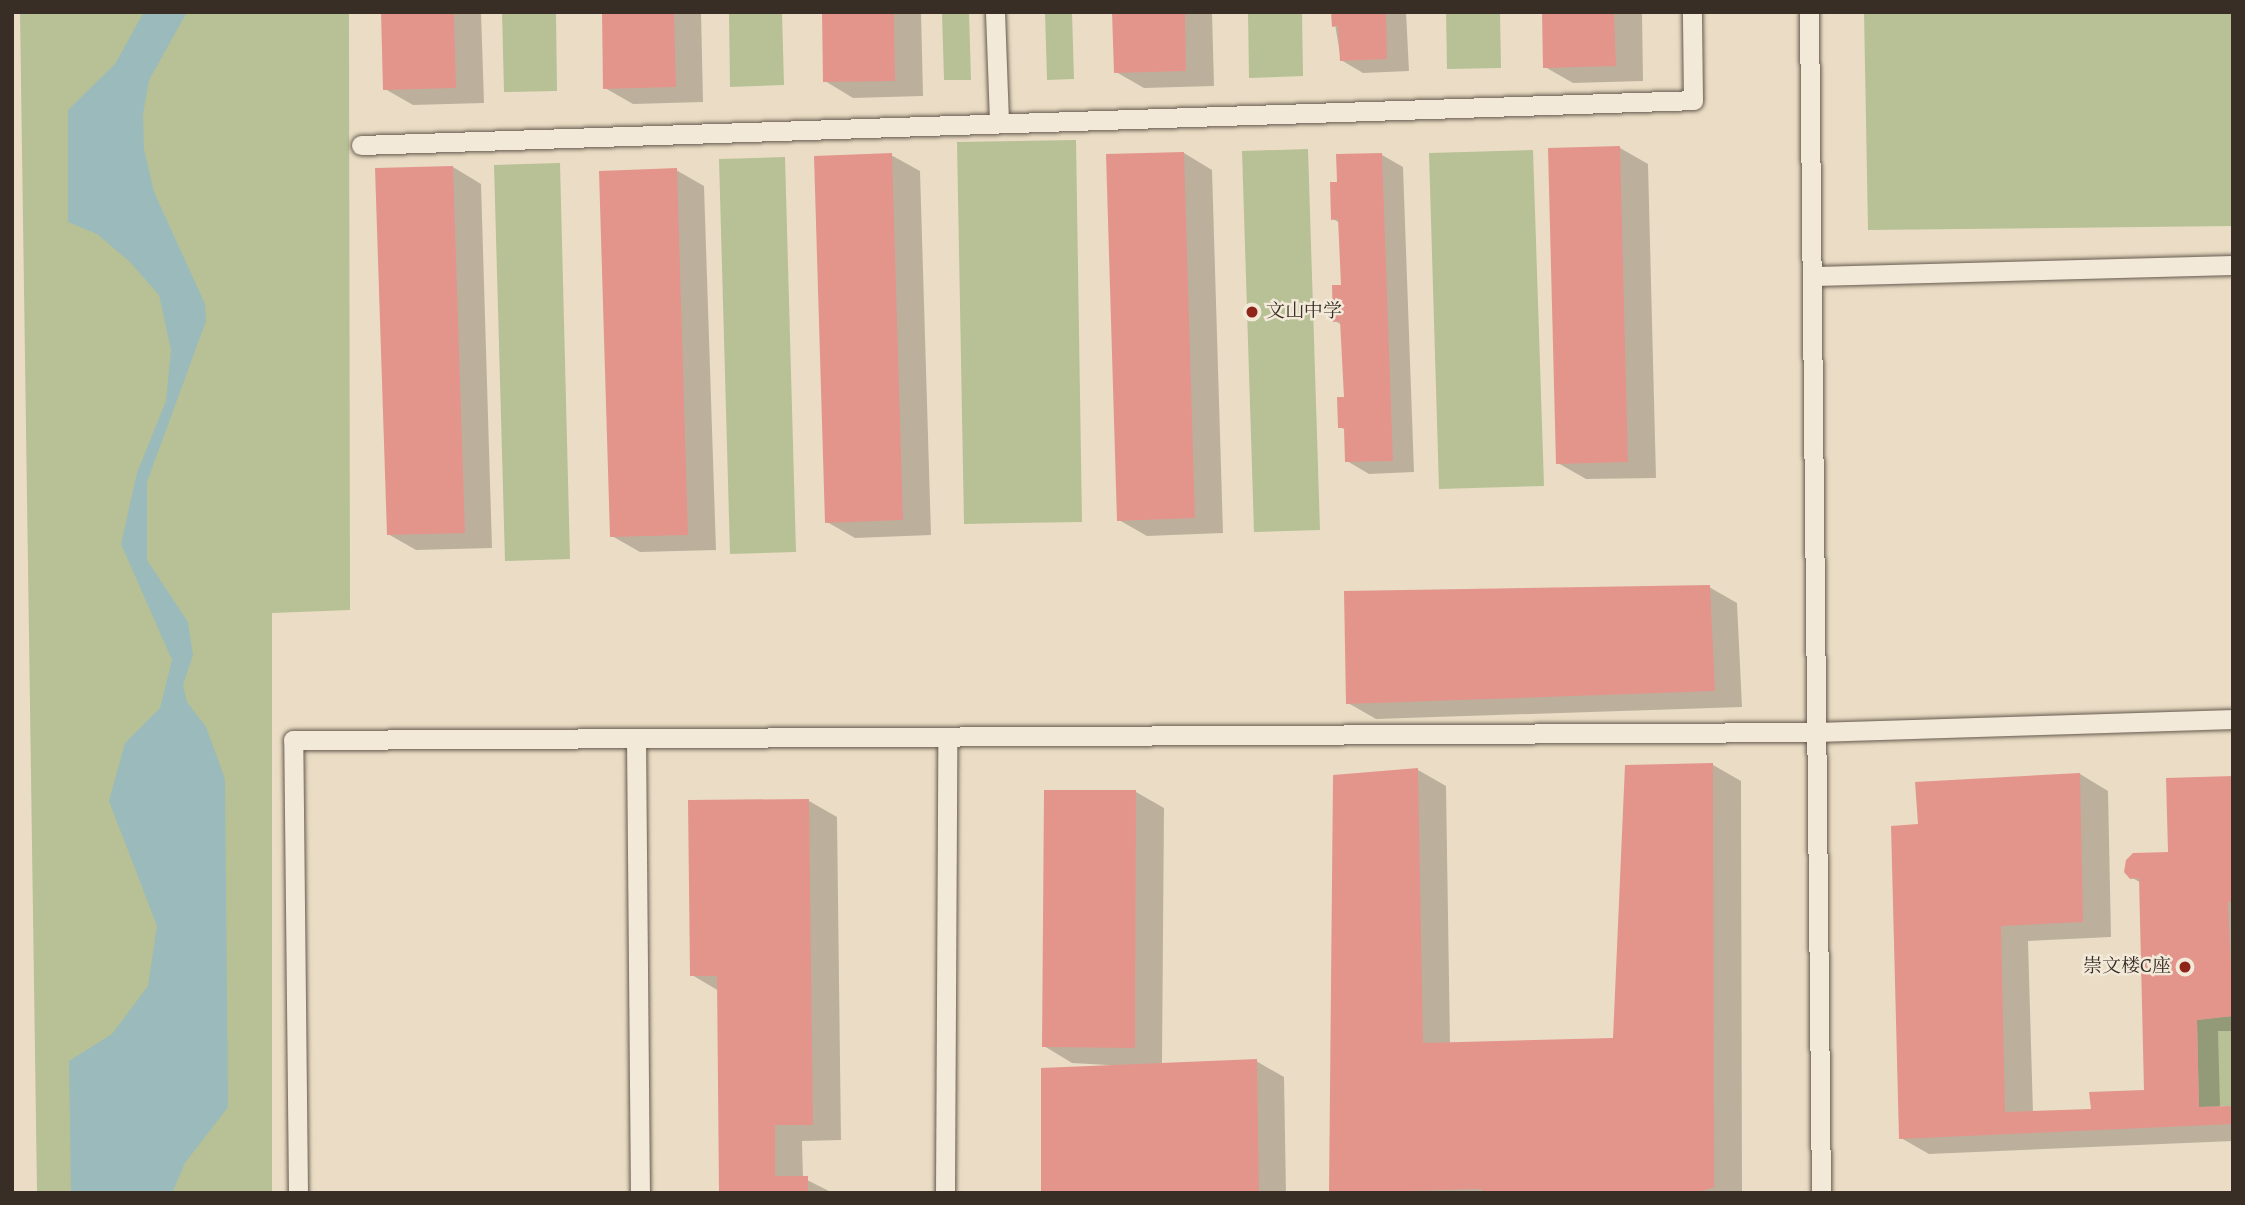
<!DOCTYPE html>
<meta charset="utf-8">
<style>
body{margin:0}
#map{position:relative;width:2245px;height:1205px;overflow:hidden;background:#ebddc5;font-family:Alegreya,"Noto Serif SC",serif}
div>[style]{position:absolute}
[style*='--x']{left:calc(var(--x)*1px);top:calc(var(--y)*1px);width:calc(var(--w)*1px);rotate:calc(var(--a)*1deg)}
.green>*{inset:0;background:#b7c195}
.water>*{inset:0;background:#9ababb}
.shadow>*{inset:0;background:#0003}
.building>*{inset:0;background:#e3958c}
.roads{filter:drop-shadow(0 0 2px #655a4e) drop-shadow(0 0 2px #655a4e)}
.service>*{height:19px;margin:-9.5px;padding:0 9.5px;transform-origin:9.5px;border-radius:9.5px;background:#f2e9d9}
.dots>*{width:19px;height:19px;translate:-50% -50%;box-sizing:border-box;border:4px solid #f2e9d9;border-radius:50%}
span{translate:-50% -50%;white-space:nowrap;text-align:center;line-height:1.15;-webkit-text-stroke:5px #f2e9d9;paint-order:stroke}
.poi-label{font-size:19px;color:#382e26}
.left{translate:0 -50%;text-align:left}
.right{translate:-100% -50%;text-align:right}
.frame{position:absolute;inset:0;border:14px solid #382e26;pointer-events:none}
</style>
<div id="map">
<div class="green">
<div style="clip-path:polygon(20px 12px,349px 12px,350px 610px,272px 613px,272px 1193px,37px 1193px)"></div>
<div style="clip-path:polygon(502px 12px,556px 12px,557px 91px,504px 92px)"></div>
<div style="clip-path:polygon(729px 12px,782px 12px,784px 85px,730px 87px)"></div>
<div style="clip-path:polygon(942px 12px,969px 12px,971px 80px,944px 80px)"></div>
<div style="clip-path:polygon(1045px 12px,1072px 12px,1074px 79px,1047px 80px)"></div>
<div style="clip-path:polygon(1248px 12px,1302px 12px,1303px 76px,1249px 78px)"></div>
<div style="clip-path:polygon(1446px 12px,1500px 12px,1501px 68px,1447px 69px)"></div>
<div style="clip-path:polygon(1864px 12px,2233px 12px,2233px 226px,1868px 230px)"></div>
<div style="clip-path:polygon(1076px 140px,1082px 522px,964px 524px,957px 142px)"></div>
<div style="clip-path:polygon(1308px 149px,1320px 530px,1254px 532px,1242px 151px)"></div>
<div style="clip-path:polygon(1533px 150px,1544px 486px,1439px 489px,1429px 153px)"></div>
<div style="clip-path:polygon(785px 157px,796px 552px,730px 554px,719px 159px)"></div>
<div style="clip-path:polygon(560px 163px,570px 559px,505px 561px,494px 165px)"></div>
<div style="clip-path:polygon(2233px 1016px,2233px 1106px,2199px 1107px,2197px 1020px)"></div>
</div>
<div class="water">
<div style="clip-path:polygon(144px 12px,187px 12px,149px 80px,143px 114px,144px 149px,154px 192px,205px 304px,206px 321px,147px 482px,147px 560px,188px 622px,193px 655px,183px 685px,187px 702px,206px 727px,225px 779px,228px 1107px,185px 1163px,172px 1193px,71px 1193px,69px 1061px,112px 1034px,148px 986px,157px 926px,109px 801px,125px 743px,160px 708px,172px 660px,121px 544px,137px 473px,166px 401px,171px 350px,159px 295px,129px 261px,97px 234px,68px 222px,68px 110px,115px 64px)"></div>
</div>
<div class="shadow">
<div style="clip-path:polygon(383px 12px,481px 12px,484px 103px,413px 105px,385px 89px)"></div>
<div style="clip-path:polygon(603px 12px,701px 12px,703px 102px,633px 104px,605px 88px)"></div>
<div style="clip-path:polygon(823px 12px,921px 12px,923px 96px,853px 98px,825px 81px)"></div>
<div style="clip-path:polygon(1114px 12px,1212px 12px,1214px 86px,1144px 88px,1116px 72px)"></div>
<div style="clip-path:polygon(1333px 12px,1406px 12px,1409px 71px,1363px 73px,1341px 60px)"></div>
<div style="clip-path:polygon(1543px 12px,1642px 12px,1643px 81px,1573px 83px,1545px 67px)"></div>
<div style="clip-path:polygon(1620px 148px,1648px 164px,1656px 478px,1586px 479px,1558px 463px)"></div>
<div style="clip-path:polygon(1184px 153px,1212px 170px,1223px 533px,1147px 536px,1119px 520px)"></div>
<div style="clip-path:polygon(891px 155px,920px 171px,931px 535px,855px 538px,827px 522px)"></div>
<div style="clip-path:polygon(1382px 155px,1403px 167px,1414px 472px,1369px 474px,1347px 461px,1346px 430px,1340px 427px,1346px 399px,1342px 325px,1335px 321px,1343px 287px,1340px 223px,1333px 219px,1339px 183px)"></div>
<div style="clip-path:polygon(453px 167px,481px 184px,492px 548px,416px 550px,388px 534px)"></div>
<div style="clip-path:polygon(676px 170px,704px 186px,716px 550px,640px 552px,612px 536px)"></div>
<div style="clip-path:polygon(1709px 587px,1737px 603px,1742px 707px,1376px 719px,1348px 703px)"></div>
<div style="clip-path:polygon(1713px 765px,1741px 781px,1742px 1193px,1331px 1193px,1335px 777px,1418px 770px,1446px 786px,1450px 1044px,1614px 1040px)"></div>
<div style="clip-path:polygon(2080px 774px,2108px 791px,2111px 937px,2028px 941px,2033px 1113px,2093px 1111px,2146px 1093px,2141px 883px,2131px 877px,2169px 854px,2233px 778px,2233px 1031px,2218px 1031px,2220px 1107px,2233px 1106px,2233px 1141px,1929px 1154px,1901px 1138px,1919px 826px)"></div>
<div style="clip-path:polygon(1136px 792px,1164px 808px,1162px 1065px,1256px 1061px,1284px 1077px,1286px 1193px,1043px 1193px,1125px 1066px,1072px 1063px,1044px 1046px)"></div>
<div style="clip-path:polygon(809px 801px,837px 817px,841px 1140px,802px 1141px,803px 1178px,833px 1193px,721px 1193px,719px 991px,692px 975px)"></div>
</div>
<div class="building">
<div style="clip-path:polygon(381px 12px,454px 12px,456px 88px,383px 90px)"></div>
<div style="clip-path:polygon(602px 12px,674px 12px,676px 87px,603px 89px)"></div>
<div style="clip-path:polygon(822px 12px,894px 12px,895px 81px,823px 82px)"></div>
<div style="clip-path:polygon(1112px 12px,1185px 12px,1186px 71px,1114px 73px)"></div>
<div style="clip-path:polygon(1331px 12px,1386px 12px,1387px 59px,1340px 61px,1338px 26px,1332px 27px)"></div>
<div style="clip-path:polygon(1542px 12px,1614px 12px,1616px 66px,1543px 68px)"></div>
<div style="clip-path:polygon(1620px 146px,1628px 462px,1556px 464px,1548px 148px)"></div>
<div style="clip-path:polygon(1184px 152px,1195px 518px,1117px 521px,1106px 154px)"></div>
<div style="clip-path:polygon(892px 153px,903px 520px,825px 523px,814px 156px)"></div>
<div style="clip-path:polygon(1382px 153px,1393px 461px,1345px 462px,1344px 428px,1338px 428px,1337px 397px,1344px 397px,1340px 321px,1333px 322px,1332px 285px,1341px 285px,1338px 219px,1331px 220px,1330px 182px,1337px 182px,1336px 154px)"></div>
<div style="clip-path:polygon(453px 166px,465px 533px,387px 535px,375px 168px)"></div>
<div style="clip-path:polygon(677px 168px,688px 535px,610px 537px,599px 171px)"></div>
<div style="clip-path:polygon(1710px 585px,1715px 691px,1346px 704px,1344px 591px)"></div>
<div style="clip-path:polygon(1713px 763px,1714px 1187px,1697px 1193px,1482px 1193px,1482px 1189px,1329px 1193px,1333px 775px,1418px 768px,1423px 1043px,1613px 1038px,1625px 765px)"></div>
<div style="clip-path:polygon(2080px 773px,2083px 922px,2001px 926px,2005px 1112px,2091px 1109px,2089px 1092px,2144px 1090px,2139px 878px,2130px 879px,2124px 872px,2126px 860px,2133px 853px,2168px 852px,2166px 778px,2233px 776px,2233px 902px,2228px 902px,2233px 1016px,2197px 1020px,2199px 1107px,2233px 1106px,2233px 1124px,1899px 1139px,1891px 826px,1918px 824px,1915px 782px)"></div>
<div style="clip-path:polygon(1044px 790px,1136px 790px,1135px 1048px,1042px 1047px)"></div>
<div style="clip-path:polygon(809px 799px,813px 1125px,775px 1125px,775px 1176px,808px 1176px,808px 1193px,719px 1193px,717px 976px,690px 976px,688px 800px)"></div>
<div style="clip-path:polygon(1257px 1059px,1259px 1193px,1041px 1193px,1041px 1068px)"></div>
</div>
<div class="roads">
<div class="service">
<div style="--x:995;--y:12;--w:111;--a:87.9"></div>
<div style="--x:1809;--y:12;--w:1181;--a:89.42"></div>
<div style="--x:361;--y:145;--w:1333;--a:-1.93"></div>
<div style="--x:1693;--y:100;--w:88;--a:-90.7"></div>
<div style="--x:1815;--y:276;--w:418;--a:-1.5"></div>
<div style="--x:636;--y:738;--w:455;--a:89.5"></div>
<div style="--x:298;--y:1193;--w:453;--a:-90.6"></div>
<div style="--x:293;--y:740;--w:1524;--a:-0.3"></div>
<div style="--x:1817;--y:732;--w:416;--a:-1.8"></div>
<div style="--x:945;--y:1193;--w:456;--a:-89.7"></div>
</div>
</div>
<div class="dots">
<div style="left:1252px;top:312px;background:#8f2418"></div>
<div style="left:2185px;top:967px;background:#8f2418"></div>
</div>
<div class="poi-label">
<span class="left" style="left:1266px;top:312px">文山中学</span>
<span class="right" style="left:2171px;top:967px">崇文楼C座</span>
</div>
<div class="frame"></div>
</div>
